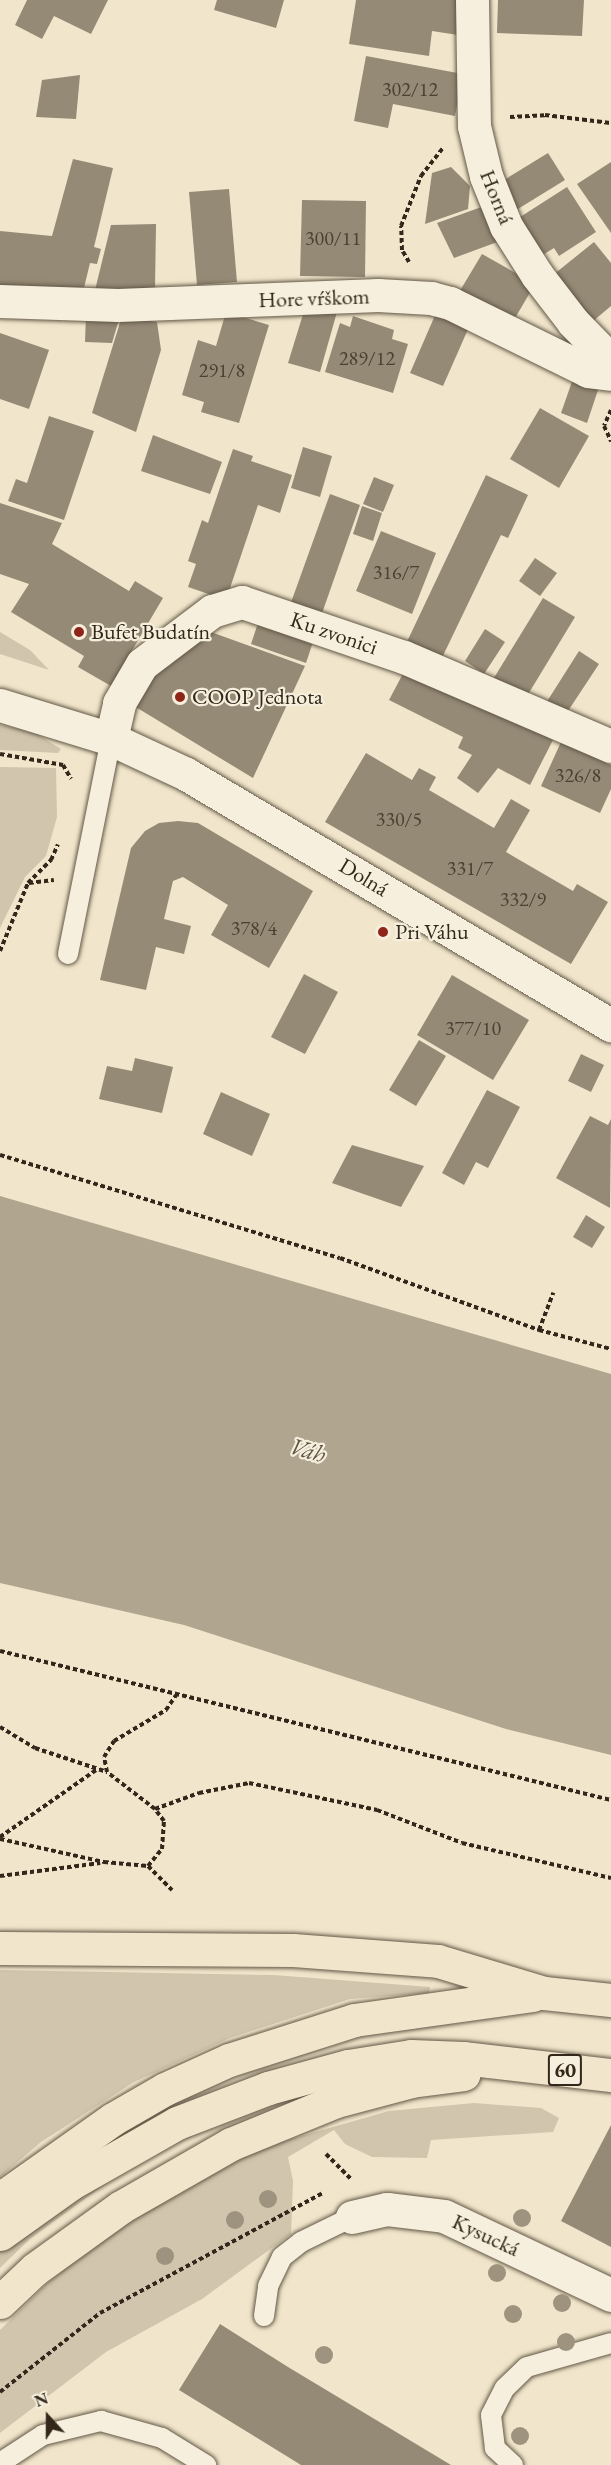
<!DOCTYPE html>
<meta charset="utf-8">
<style>
body{margin:0}
#map{position:relative;width:611px;height:2465px;overflow:hidden;background:#f1e6cb;font-family:"EB Garamond",serif}
div>[style]{position:absolute}
[style*='--x']{left:calc(var(--x)*1px);top:calc(var(--y)*1px);width:calc(var(--w)*1px);rotate:calc(var(--a)*1deg)}
.green>*{inset:0;background:#d1c6ad}
.water>*{inset:0;background:#b0a58f}
.building>*{inset:0;background:#958a76}
.path>*{height:4px;margin-top:-2px;transform-origin:0;background:repeating-linear-gradient(90deg,#32271a 0 4.5px,transparent 0 7.5px)}
.roads{filter:drop-shadow(0 0 2px #625746) drop-shadow(0 0 2px #625746)}
.lane>*{height:20px;margin:-10px;padding:0 10px;transform-origin:10px;border-radius:10px;background:#f6efdd}
.street>*{height:33px;margin:-16.5px;padding:0 16.5px;transform-origin:16.5px;border-radius:16.5px;background:#f6efdd}
.secondary>*{height:33px;margin:-16.5px;padding:0 16.5px;transform-origin:16.5px;border-radius:16.5px;background:#f6efdd}
.primary>*{height:33px;margin:-16.5px;padding:0 16.5px;transform-origin:16.5px;border-radius:16.5px;background:#f1e6cb}
.trees>*{width:18px;height:18px;margin:-9px;border-radius:50%;background:#9e937e}
.dots>*{width:16px;height:16px;translate:-50% -50%;box-sizing:border-box;border:3px solid #f6efdd;border-radius:50%}
span{translate:-50% -50%;white-space:nowrap;text-align:center;line-height:1.15;-webkit-text-stroke:4.5px #f6efdd;paint-order:stroke}
.number-label{font-size:20px;color:#4b4031}
.number-label span{-webkit-text-stroke-width:0}
.shield-label span{padding:2px 4px;background:#f6efdd;border:2px solid;border-radius:4px;-webkit-text-stroke-width:0}
.shield-label{font-size:21px;color:#32271a;font-weight:700}
.street-label{font-size:22px;color:#32271a}
.poi-label{font-size:22px;color:#32271a}
.left{translate:0 -50%;text-align:left}
.water-label{font-size:24px;color:#5e5343;font-style:italic}
.north{position:absolute;left:18px;top:2387px;width:60px;height:60px;-webkit-text-stroke:4px #f6efdd;paint-order:stroke;rotate:339deg;font-size:16px;font-weight:700;line-height:24px;text-align:center;color:#32271a}
.north::after{content:'';display:block;margin:auto;width:21px;height:27px;background:#32271a;clip-path:polygon(50% 0,100% 100%,50% 72%,0 100%)}
</style>
<div id="map">
<div class="green">
<div style="clip-path:polygon(0 632px,30px 650px,49px 670px,0 654px)"></div>
<div style="clip-path:polygon(0 725px,34px 732px,61px 749px,58px 753px,0 750px)"></div>
<div style="clip-path:polygon(0 767px,56px 768px,57px 817px,46px 856px,25px 877px,0 928px)"></div>
<div style="clip-path:polygon(0 1970px,274px 1975px,430px 1987px,429px 1993px,350px 1999px,230px 2038px,134px 2082px,41px 2142px,0 2177px)"></div>
<div style="clip-path:polygon(474px 2103px,541px 2108px,559px 2118px,553px 2132px,431px 2140px,427px 2158px,372px 2157px,345px 2144px,334px 2130px,288px 2157px,293px 2181px,291px 2234px,202px 2299px,106px 2352px,0 2433px,0 2330px,49px 2282px,117px 2227px,200px 2176px,270px 2145px,389px 2111px)"></div>
<div style="clip-path:polygon(253px 2110px,181px 2141px,115px 2177px,30px 2239px,0 2268px,0 2249px,24px 2229px,182px 2131px)"></div>
</div>
<div class="water">
<div style="clip-path:polygon(0 1196px,611px 1374px,611px 1755px,506px 1729px,184px 1625px,0 1583px)"></div>
</div>
<div class="building">
<div style="clip-path:polygon(27px 0,108px 0,91px 34px,54px 16px,42px 39px,15px 25px)"></div>
<div style="clip-path:polygon(217px 0,284px 0,276px 28px,214px 10px)"></div>
<div style="clip-path:polygon(356px 0,463px 0,458px 35px,432px 31px,429px 56px,349px 44px)"></div>
<div style="clip-path:polygon(498px 0,584px 0,582px 36px,497px 33px)"></div>
<div style="clip-path:polygon(366px 56px,463px 74px,455px 116px,393px 104px,388px 128px,354px 121px)"></div>
<div style="clip-path:polygon(80px 75px,76px 119px,36px 117px,42px 80px)"></div>
<div style="clip-path:polygon(548px 153px,565px 180px,513px 212px,496px 185px)"></div>
<div style="clip-path:polygon(73px 159px,113px 168px,94px 247px,101px 249px,97px 264px,90px 263px,83px 292px,0 291px,0 231px,52px 236px)"></div>
<div style="clip-path:polygon(611px 162px,611px 233px,577px 184px)"></div>
<div style="clip-path:polygon(451px 167px,470px 186px,468px 209px,425px 224px,432px 173px)"></div>
<div style="clip-path:polygon(567px 187px,596px 232px,559px 256px,554px 248px,541px 256px,517px 219px)"></div>
<div style="clip-path:polygon(229px 189px,237px 282px,197px 285px,189px 192px)"></div>
<div style="clip-path:polygon(302px 200px,366px 201px,365px 277px,300px 276px)"></div>
<div style="clip-path:polygon(487px 205px,500px 241px,454px 258px,437px 223px)"></div>
<div style="clip-path:polygon(156px 224px,155px 288px,95px 290px,111px 225px)"></div>
<div style="clip-path:polygon(594px 242px,611px 263px,611px 306px,592px 322px,553px 275px)"></div>
<div style="clip-path:polygon(482px 254px,535px 284px,511px 325px,458px 294px)"></div>
<div style="clip-path:polygon(304px 311px,337px 312px,320px 372px,288px 363px)"></div>
<div style="clip-path:polygon(226px 312px,269px 325px,239px 423px,201px 412px,204px 402px,182px 395px,198px 340px,216px 346px)"></div>
<div style="clip-path:polygon(436px 313px,469px 327px,443px 386px,410px 373px)"></div>
<div style="clip-path:polygon(86px 315px,120px 316px,112px 343px,85px 342px)"></div>
<div style="clip-path:polygon(122px 316px,157px 322px,161px 350px,136px 432px,92px 413px)"></div>
<div style="clip-path:polygon(353px 316px,394px 330px,392px 339px,408px 344px,393px 393px,325px 372px,340px 323px,350px 327px)"></div>
<div style="clip-path:polygon(0 333px,49px 350px,29px 409px,0 399px)"></div>
<div style="clip-path:polygon(575px 373px,600px 384px,587px 423px,561px 413px)"></div>
<div style="clip-path:polygon(540px 408px,589px 436px,559px 488px,510px 459px)"></div>
<div style="clip-path:polygon(49px 416px,94px 431px,64px 520px,8px 501px,16px 479px,27px 483px)"></div>
<div style="clip-path:polygon(153px 435px,222px 462px,210px 494px,141px 471px)"></div>
<div style="clip-path:polygon(303px 447px,332px 456px,320px 497px,291px 488px)"></div>
<div style="clip-path:polygon(233px 449px,253px 456px,251px 461px,292px 475px,280px 513px,258px 505px,226px 600px,188px 587px,196px 564px,188px 561px,202px 520px,208px 523px)"></div>
<div style="clip-path:polygon(486px 475px,528px 495px,508px 538px,501px 535px,439px 664px,404px 648px)"></div>
<div style="clip-path:polygon(374px 477px,394px 485px,383px 512px,363px 504px)"></div>
<div style="clip-path:polygon(330px 494px,360px 505px,320px 619px,289px 608px)"></div>
<div style="clip-path:polygon(0 503px,62px 523px,52px 544px,129px 591px,135px 581px,163px 598px,111px 686px,78px 667px,84px 656px,11px 612px,29px 584px,0 574px)"></div>
<div style="clip-path:polygon(362px 506px,382px 513px,373px 541px,353px 534px)"></div>
<div style="clip-path:polygon(381px 531px,436px 553px,412px 614px,356px 591px)"></div>
<div style="clip-path:polygon(535px 558px,557px 573px,540px 596px,519px 581px)"></div>
<div style="clip-path:polygon(543px 598px,575px 617px,524px 701px,492px 681px)"></div>
<div style="clip-path:polygon(260px 617px,315px 636px,306px 663px,251px 644px)"></div>
<div style="clip-path:polygon(485px 629px,505px 642px,484px 674px,465px 661px)"></div>
<div style="clip-path:polygon(208px 631px,305px 666px,253px 778px,134px 706px,156px 672px)"></div>
<div style="clip-path:polygon(579px 651px,599px 664px,566px 714px,546px 703px)"></div>
<div style="clip-path:polygon(407px 666px,553px 740px,530px 785px,498px 768px,478px 793px,457px 778px,472px 755px,458px 748px,463px 737px,389px 700px)"></div>
<div style="clip-path:polygon(561px 742px,611px 765px,611px 789px,600px 813px,541px 786px)"></div>
<div style="clip-path:polygon(366px 753px,412px 780px,419px 768px,436px 777px,429px 790px,494px 828px,511px 799px,530px 810px,506px 852px,573px 891px,577px 884px,608px 902px,571px 964px,325px 822px)"></div>
<div style="clip-path:polygon(178px 821px,198px 823px,313px 891px,269px 968px,211px 935px,228px 905px,183px 877px,173px 881px,164px 919px,191px 926px,184px 954px,156px 947px,146px 990px,100px 980px,131px 848px,145px 831px,159px 823px)"></div>
<div style="clip-path:polygon(304px 974px,338px 992px,305px 1054px,271px 1037px)"></div>
<div style="clip-path:polygon(452px 975px,529px 1020px,493px 1080px,417px 1035px)"></div>
<div style="clip-path:polygon(419px 1040px,446px 1056px,416px 1106px,389px 1090px)"></div>
<div style="clip-path:polygon(581px 1054px,604px 1065px,591px 1092px,568px 1081px)"></div>
<div style="clip-path:polygon(135px 1058px,173px 1067px,162px 1113px,99px 1099px,107px 1066px,132px 1071px)"></div>
<div style="clip-path:polygon(487px 1090px,520px 1107px,488px 1168px,476px 1162px,464px 1185px,442px 1173px)"></div>
<div style="clip-path:polygon(221px 1092px,270px 1114px,252px 1156px,203px 1134px)"></div>
<div style="clip-path:polygon(590px 1116px,608px 1125px,611px 1119px,610px 1208px,556px 1178px)"></div>
<div style="clip-path:polygon(352px 1145px,424px 1166px,401px 1207px,332px 1183px)"></div>
<div style="clip-path:polygon(586px 1215px,605px 1227px,592px 1248px,573px 1237px)"></div>
<div style="clip-path:polygon(611px 2125px,611px 2247px,561px 2221px)"></div>
<div style="clip-path:polygon(220px 2324px,288px 2367px,451px 2465px,301px 2465px,179px 2390px)"></div>
</div>
<div class="path">
<div style="--x:510;--y:117;--w:35;--a:-3"></div>
<div style="--x:545;--y:115;--w:66;--a:6.9"></div>
<div style="--x:409;--y:262;--w:14;--a:-120"></div>
<div style="--x:402;--y:250;--w:24;--a:-92"></div>
<div style="--x:401;--y:226;--w:54;--a:-68.2"></div>
<div style="--x:421;--y:176;--w:36;--a:-52"></div>
<div style="--x:611;--y:410;--w:17;--a:114"></div>
<div style="--x:604;--y:426;--w:17;--a:65"></div>
<div style="--x:0;--y:754;--w:64;--a:9.9"></div>
<div style="--x:63;--y:765;--w:16;--a:60"></div>
<div style="--x:29;--y:883;--w:25;--a:-7"></div>
<div style="--x:0;--y:951;--w:74;--a:-67.6"></div>
<div style="--x:28;--y:883;--w:33;--a:-45"></div>
<div style="--x:51;--y:860;--w:17;--a:-66"></div>
<div style="--x:0;--y:1155;--w:355;--a:16.9"></div>
<div style="--x:340;--y:1258;--w:212;--a:19.9"></div>
<div style="--x:539;--y:1330;--w:74;--a:14.8"></div>
<div style="--x:539;--y:1330;--w:40;--a:-69"></div>
<div style="--x:0;--y:1651;--w:629;--a:13.7"></div>
<div style="--x:0;--y:1727;--w:41;--a:31"></div>
<div style="--x:35;--y:1748;--w:76;--a:18.4"></div>
<div style="--x:155;--y:1809;--w:47;--a:-20"></div>
<div style="--x:199;--y:1793;--w:51;--a:-11.3"></div>
<div style="--x:249;--y:1783;--w:131;--a:11.9"></div>
<div style="--x:377;--y:1810;--w:91;--a:21.2"></div>
<div style="--x:462;--y:1843;--w:153;--a:13.2"></div>
<div style="--x:0;--y:1837;--w:117;--a:-34.9"></div>
<div style="--x:0;--y:1839;--w:107;--a:12.5"></div>
<div style="--x:104;--y:1862;--w:44;--a:5.2"></div>
<div style="--x:148;--y:1866;--w:34;--a:45"></div>
<div style="--x:148;--y:1866;--w:22;--a:-51"></div>
<div style="--x:162;--y:1849;--w:28;--a:-86"></div>
<div style="--x:164;--y:1821;--w:15;--a:-127"></div>
<div style="--x:155;--y:1809;--w:61;--a:-142.4"></div>
<div style="--x:107;--y:1772;--w:15;--a:-101"></div>
<div style="--x:104;--y:1757;--w:19;--a:-58"></div>
<div style="--x:114;--y:1741;--w:61;--a:-30.8"></div>
<div style="--x:166;--y:1710;--w:18;--a:-56"></div>
<div style="--x:0;--y:1876;--w:101;--a:-7.4"></div>
<div style="--x:326;--y:2154;--w:35;--a:45"></div>
<div style="--x:0;--y:2392;--w:127;--a:-38.3"></div>
<div style="--x:100;--y:2313;--w:253;--a:-28.3"></div>
</div>
<div class="roads">
<div class="lane">
<div style="--x:68;--y:954;--w:219;--a:-78.7"></div>
<div style="--x:264;--y:2316;--w:30;--a:-82"></div>
<div style="--x:268;--y:2286;--w:32;--a:-64"></div>
<div style="--x:282;--y:2257;--w:24;--a:-38"></div>
<div style="--x:301;--y:2242;--w:57;--a:-26.1"></div>
<div style="--x:0;--y:2463;--w:51;--a:-33.1"></div>
<div style="--x:43;--y:2435;--w:60;--a:-13.6"></div>
<div style="--x:101;--y:2421;--w:63;--a:15.6"></div>
<div style="--x:162;--y:2438;--w:52;--a:31.5"></div>
<div style="--x:513;--y:2465;--w:25;--a:-137"></div>
<div style="--x:495;--y:2448;--w:33;--a:-97"></div>
<div style="--x:491;--y:2415;--w:30;--a:-63"></div>
<div style="--x:505;--y:2388;--w:30;--a:-44"></div>
<div style="--x:527;--y:2367;--w:87;--a:-15.9"></div>
</div>
<div class="street">
<div style="--x:472;--y:0;--w:126;--a:89.1"></div>
<div style="--x:474;--y:126;--w:51;--a:76.5"></div>
<div style="--x:486;--y:176;--w:54;--a:68.2"></div>
<div style="--x:506;--y:226;--w:58;--a:57.7"></div>
<div style="--x:537;--y:275;--w:59;--a:52.5"></div>
<div style="--x:573;--y:322;--w:54;--a:45.7"></div>
<div style="--x:0;--y:301;--w:118;--a:1.9"></div>
<div style="--x:118;--y:305;--w:260;--a:-2.2"></div>
<div style="--x:378;--y:295;--w:53;--a:3.2"></div>
<div style="--x:431;--y:298;--w:20;--a:15"></div>
<div style="--x:450;--y:303;--w:154;--a:26.2"></div>
<div style="--x:588;--y:371;--w:23;--a:7"></div>
<div style="--x:111;--y:739;--w:37;--a:-77"></div>
<div style="--x:119;--y:703;--w:45;--a:-59.5"></div>
<div style="--x:142;--y:664;--w:88;--a:-37.1"></div>
<div style="--x:212;--y:611;--w:31;--a:-17"></div>
<div style="--x:242;--y:602;--w:171;--a:18.8"></div>
<div style="--x:404;--y:657;--w:225;--a:23.3"></div>
<div style="--x:352;--y:2217;--w:36;--a:-13"></div>
<div style="--x:387;--y:2209;--w:57;--a:7"></div>
<div style="--x:444;--y:2216;--w:185;--a:25.3"></div>
</div>
<div class="secondary">
<div style="--x:0;--y:705;--w:116;--a:17"></div>
<div style="--x:111;--y:739;--w:83;--a:25"></div>
<div style="--x:186;--y:774;--w:494;--a:30.6"></div>
</div>
<div class="primary">
<div style="--x:0;--y:1948;--w:293;--a:0.4"></div>
<div style="--x:293;--y:1950;--w:145;--a:4.3"></div>
<div style="--x:438;--y:1961;--w:111;--a:16.8"></div>
<div style="--x:544;--y:1993;--w:67;--a:6"></div>
<div style="--x:0;--y:2199;--w:138;--a:-35.3"></div>
<div style="--x:113;--y:2119;--w:60;--a:-30"></div>
<div style="--x:165;--y:2089;--w:70;--a:-24.4"></div>
<div style="--x:229;--y:2060;--w:131;--a:-17.7"></div>
<div style="--x:354;--y:2020;--w:181;--a:-8"></div>
<div style="--x:0;--y:2234;--w:86;--a:-35.5"></div>
<div style="--x:70;--y:2184;--w:123;--a:-29.7"></div>
<div style="--x:177;--y:2123;--w:97;--a:-21"></div>
<div style="--x:268;--y:2088;--w:83;--a:-15.4"></div>
<div style="--x:348;--y:2066;--w:64;--a:-9"></div>
<div style="--x:411;--y:2056;--w:52;--a:2.2"></div>
<div style="--x:463;--y:2058;--w:149;--a:6.6"></div>
<div style="--x:0;--y:2302;--w:48;--a:-43.3"></div>
<div style="--x:35;--y:2269;--w:106;--a:-35.8"></div>
<div style="--x:121;--y:2207;--w:127;--a:-29.8"></div>
<div style="--x:231;--y:2144;--w:113;--a:-22.3"></div>
<div style="--x:336;--y:2101;--w:78;--a:-14.9"></div>
<div style="--x:411;--y:2081;--w:53;--a:-7.5"></div>
</div>
</div>
<div class="trees">
<div style="left:268px;top:2199px"></div>
<div style="left:522px;top:2218px"></div>
<div style="left:235px;top:2220px"></div>
<div style="left:165px;top:2256px"></div>
<div style="left:497px;top:2273px"></div>
<div style="left:562px;top:2303px"></div>
<div style="left:513px;top:2314px"></div>
<div style="left:566px;top:2342px"></div>
<div style="left:324px;top:2355px"></div>
<div style="left:520px;top:2436px"></div>
</div>
<div class="dots">
<div style="left:79px;top:632px;background:#8f2418"></div>
<div style="left:180px;top:697px;background:#8f2418"></div>
<div style="left:383px;top:932px;background:#8f2418"></div>
</div>
<div class="number-label">
<span style="left:410px;top:89px">302/12</span>
<span style="left:333px;top:238px">300/11</span>
<span style="left:367px;top:358px">289/12</span>
<span style="left:222px;top:370px">291/8</span>
<span style="left:396px;top:572px">316/7</span>
<span style="left:578px;top:775px">326/8</span>
<span style="left:399px;top:819px">330/5</span>
<span style="left:470px;top:868px">331/7</span>
<span style="left:523px;top:899px">332/9</span>
<span style="left:254px;top:928px">378/4</span>
<span style="left:473px;top:1028px">377/10</span>
</div>
<div class="shield-label">
<span style="left:565px;top:2070px">60</span>
</div>
<div class="street-label">
<span style="left:497px;top:197px;rotate:68deg">Horná</span>
<span style="left:314px;top:298px;rotate:-2deg">Hore vŕškom</span>
<span style="left:334px;top:633px;rotate:19deg">Ku zvonici</span>
<span style="left:364px;top:877px;rotate:31deg">Dolná</span>
<span style="left:486px;top:2235px;rotate:25deg">Kysucká</span>
</div>
<div class="poi-label">
<span class="left" style="left:91px;top:632px">Bufet Budatín</span>
<span class="left" style="left:192px;top:697px">COOP Jednota</span>
<span class="left" style="left:395px;top:932px">Pri Váhu</span>
</div>
<div class="water-label">
<span style="left:308px;top:1450px;rotate:16deg">Váh</span>
</div>
<div class="north">N</div>
</div>
